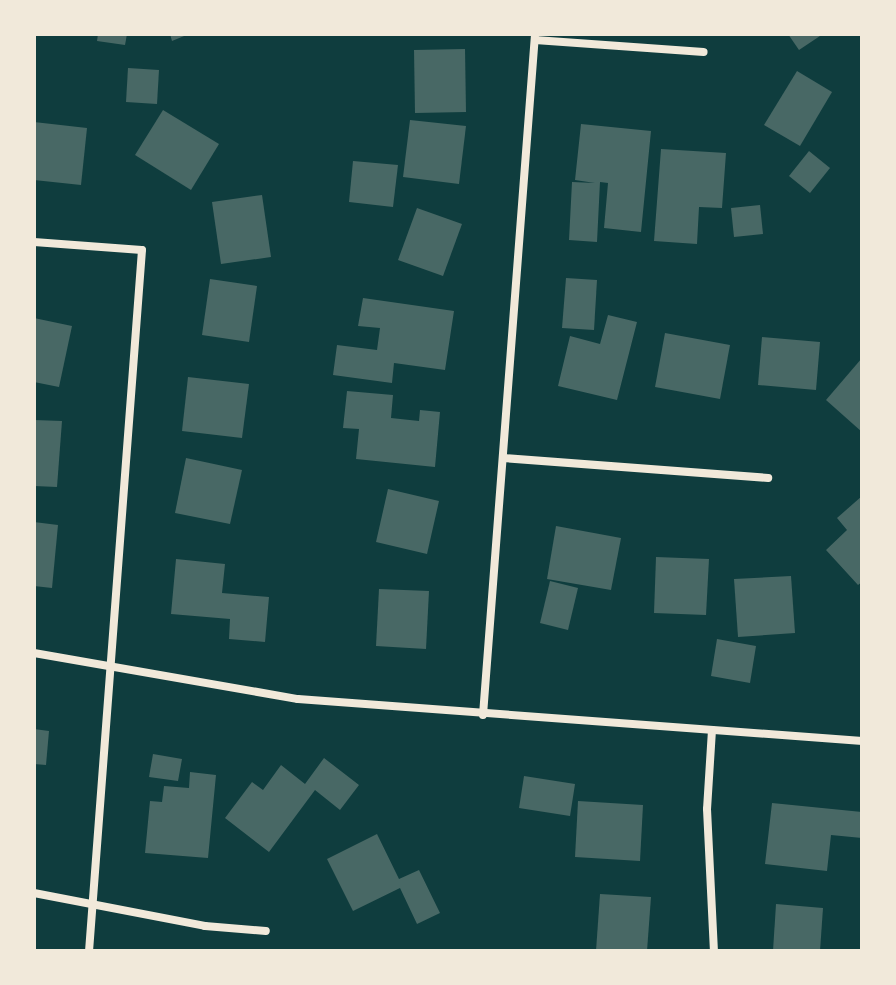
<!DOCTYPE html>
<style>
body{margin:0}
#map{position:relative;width:896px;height:985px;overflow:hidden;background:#0f3d3e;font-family:Ubuntu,sans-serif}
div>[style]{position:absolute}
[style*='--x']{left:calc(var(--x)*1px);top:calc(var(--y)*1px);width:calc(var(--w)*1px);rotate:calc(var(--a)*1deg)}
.building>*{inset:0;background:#486865}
.minor>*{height:8px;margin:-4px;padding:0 4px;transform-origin:4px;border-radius:4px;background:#f1e9da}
span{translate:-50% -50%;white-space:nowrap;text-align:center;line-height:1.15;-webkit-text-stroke:7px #f1e9da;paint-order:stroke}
.frame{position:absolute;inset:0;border:36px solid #f1e9da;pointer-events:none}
</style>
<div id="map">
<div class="building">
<div style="clip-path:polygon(98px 34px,127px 34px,125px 45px,97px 41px)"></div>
<div style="clip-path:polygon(170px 34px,189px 34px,172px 41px)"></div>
<div style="clip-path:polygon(788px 34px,823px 34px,799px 50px)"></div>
<div style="clip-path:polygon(465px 49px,466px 112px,415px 113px,414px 50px)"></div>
<div style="clip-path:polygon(128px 68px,159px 70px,157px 104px,126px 102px)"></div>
<div style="clip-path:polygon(797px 71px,832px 92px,800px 146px,764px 125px)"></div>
<div style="clip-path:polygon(163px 110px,219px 144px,191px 190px,135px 155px)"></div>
<div style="clip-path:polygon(410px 120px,466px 126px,459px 184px,403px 177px)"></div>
<div style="clip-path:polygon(34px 122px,87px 128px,81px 185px,34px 180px)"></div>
<div style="clip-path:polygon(581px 124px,651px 131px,641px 232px,604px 228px,608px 183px,600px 182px,597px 242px,569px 240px,572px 182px,595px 183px,575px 180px)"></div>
<div style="clip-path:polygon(661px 149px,726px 153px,722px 208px,699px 207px,697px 244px,654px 241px)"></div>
<div style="clip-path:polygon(809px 151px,830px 168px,810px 193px,789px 176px)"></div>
<div style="clip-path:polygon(353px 161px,398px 165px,393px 207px,349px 202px)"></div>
<div style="clip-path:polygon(262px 195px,271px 257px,221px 264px,212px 202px)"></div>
<div style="clip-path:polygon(760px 205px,763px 234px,734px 237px,731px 208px)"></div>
<div style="clip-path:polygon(417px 208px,462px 224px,443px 276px,398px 260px)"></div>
<div style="clip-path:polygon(566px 278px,597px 280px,594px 330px,562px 328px)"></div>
<div style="clip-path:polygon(210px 279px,257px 286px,249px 342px,202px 335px)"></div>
<div style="clip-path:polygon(363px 298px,454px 311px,445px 370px,394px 363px,392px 383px,333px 375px,337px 345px,377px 350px,380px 328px,358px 326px)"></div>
<div style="clip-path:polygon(608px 315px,637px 322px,617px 400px,558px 386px,570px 336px,600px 344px)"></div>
<div style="clip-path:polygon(34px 318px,72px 326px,59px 387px,34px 382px)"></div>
<div style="clip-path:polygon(665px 333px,730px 345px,720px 399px,655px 387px)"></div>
<div style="clip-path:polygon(762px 337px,820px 342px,816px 390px,758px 385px)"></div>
<div style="clip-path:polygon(862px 358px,862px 432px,826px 400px)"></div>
<div style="clip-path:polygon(188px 377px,249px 384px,242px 438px,182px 431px)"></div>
<div style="clip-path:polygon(347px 391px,393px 395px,391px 418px,419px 421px,420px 410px,440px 412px,435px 467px,356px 459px,359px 429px,343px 428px)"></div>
<div style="clip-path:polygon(34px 420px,62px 421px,57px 487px,34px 486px)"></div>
<div style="clip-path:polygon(186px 458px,242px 470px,230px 524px,175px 513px)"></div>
<div style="clip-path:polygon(388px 489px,439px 501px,427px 554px,376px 542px)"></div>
<div style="clip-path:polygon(862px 496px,862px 582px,858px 585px,826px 550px,847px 530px,837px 518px)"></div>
<div style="clip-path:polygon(34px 522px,58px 525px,52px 588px,34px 586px)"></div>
<div style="clip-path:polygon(556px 526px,621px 538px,611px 590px,547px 579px)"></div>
<div style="clip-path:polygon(656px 557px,709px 559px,706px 615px,654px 613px)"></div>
<div style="clip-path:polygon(176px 559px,225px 564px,222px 593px,269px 597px,265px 642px,229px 639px,230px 619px,171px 614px)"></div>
<div style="clip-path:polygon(791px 576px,795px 633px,738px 637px,734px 579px)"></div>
<div style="clip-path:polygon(550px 581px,578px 588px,568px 630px,540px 623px)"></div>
<div style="clip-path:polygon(379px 589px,429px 591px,426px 649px,376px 646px)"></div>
<div style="clip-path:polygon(717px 639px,756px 646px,750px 683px,711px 676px)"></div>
<div style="clip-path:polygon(34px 729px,49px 731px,46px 765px,34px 764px)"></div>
<div style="clip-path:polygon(153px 754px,182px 759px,178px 781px,149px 777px)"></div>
<div style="clip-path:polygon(324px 758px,359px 785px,340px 810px,315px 790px,269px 852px,225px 818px,252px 782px,263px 790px,281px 765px,305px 784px)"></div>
<div style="clip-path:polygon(190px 772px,216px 775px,208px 858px,145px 853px,150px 801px,162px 802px,164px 786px,189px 788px)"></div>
<div style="clip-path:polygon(524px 776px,575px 784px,570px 816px,519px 808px)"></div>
<div style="clip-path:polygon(578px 801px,643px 805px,640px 861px,575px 857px)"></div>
<div style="clip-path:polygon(772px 803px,862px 812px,862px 838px,831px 835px,827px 871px,765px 864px)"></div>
<div style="clip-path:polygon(377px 834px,399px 879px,419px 870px,440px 913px,417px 924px,400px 888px,353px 911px,327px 859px)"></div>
<div style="clip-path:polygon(600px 894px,651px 897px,647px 951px,596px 951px)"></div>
<div style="clip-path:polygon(776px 904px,823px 908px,820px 951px,773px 951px)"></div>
</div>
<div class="minor">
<div style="--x:535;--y:40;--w:169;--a:4.1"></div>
<div style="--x:34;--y:242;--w:108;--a:4.2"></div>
<div style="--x:142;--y:250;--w:703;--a:94.32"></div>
<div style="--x:503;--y:458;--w:266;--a:4.3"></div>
<div style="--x:34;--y:653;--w:268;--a:9.9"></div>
<div style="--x:298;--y:699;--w:566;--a:4.26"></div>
<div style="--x:483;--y:715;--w:683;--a:-85.63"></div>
<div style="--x:712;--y:730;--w:79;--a:93.6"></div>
<div style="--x:707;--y:809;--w:142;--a:87.2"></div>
<div style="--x:34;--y:893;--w:174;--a:10.9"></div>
<div style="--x:205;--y:926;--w:61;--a:4.7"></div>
</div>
<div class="frame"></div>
</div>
